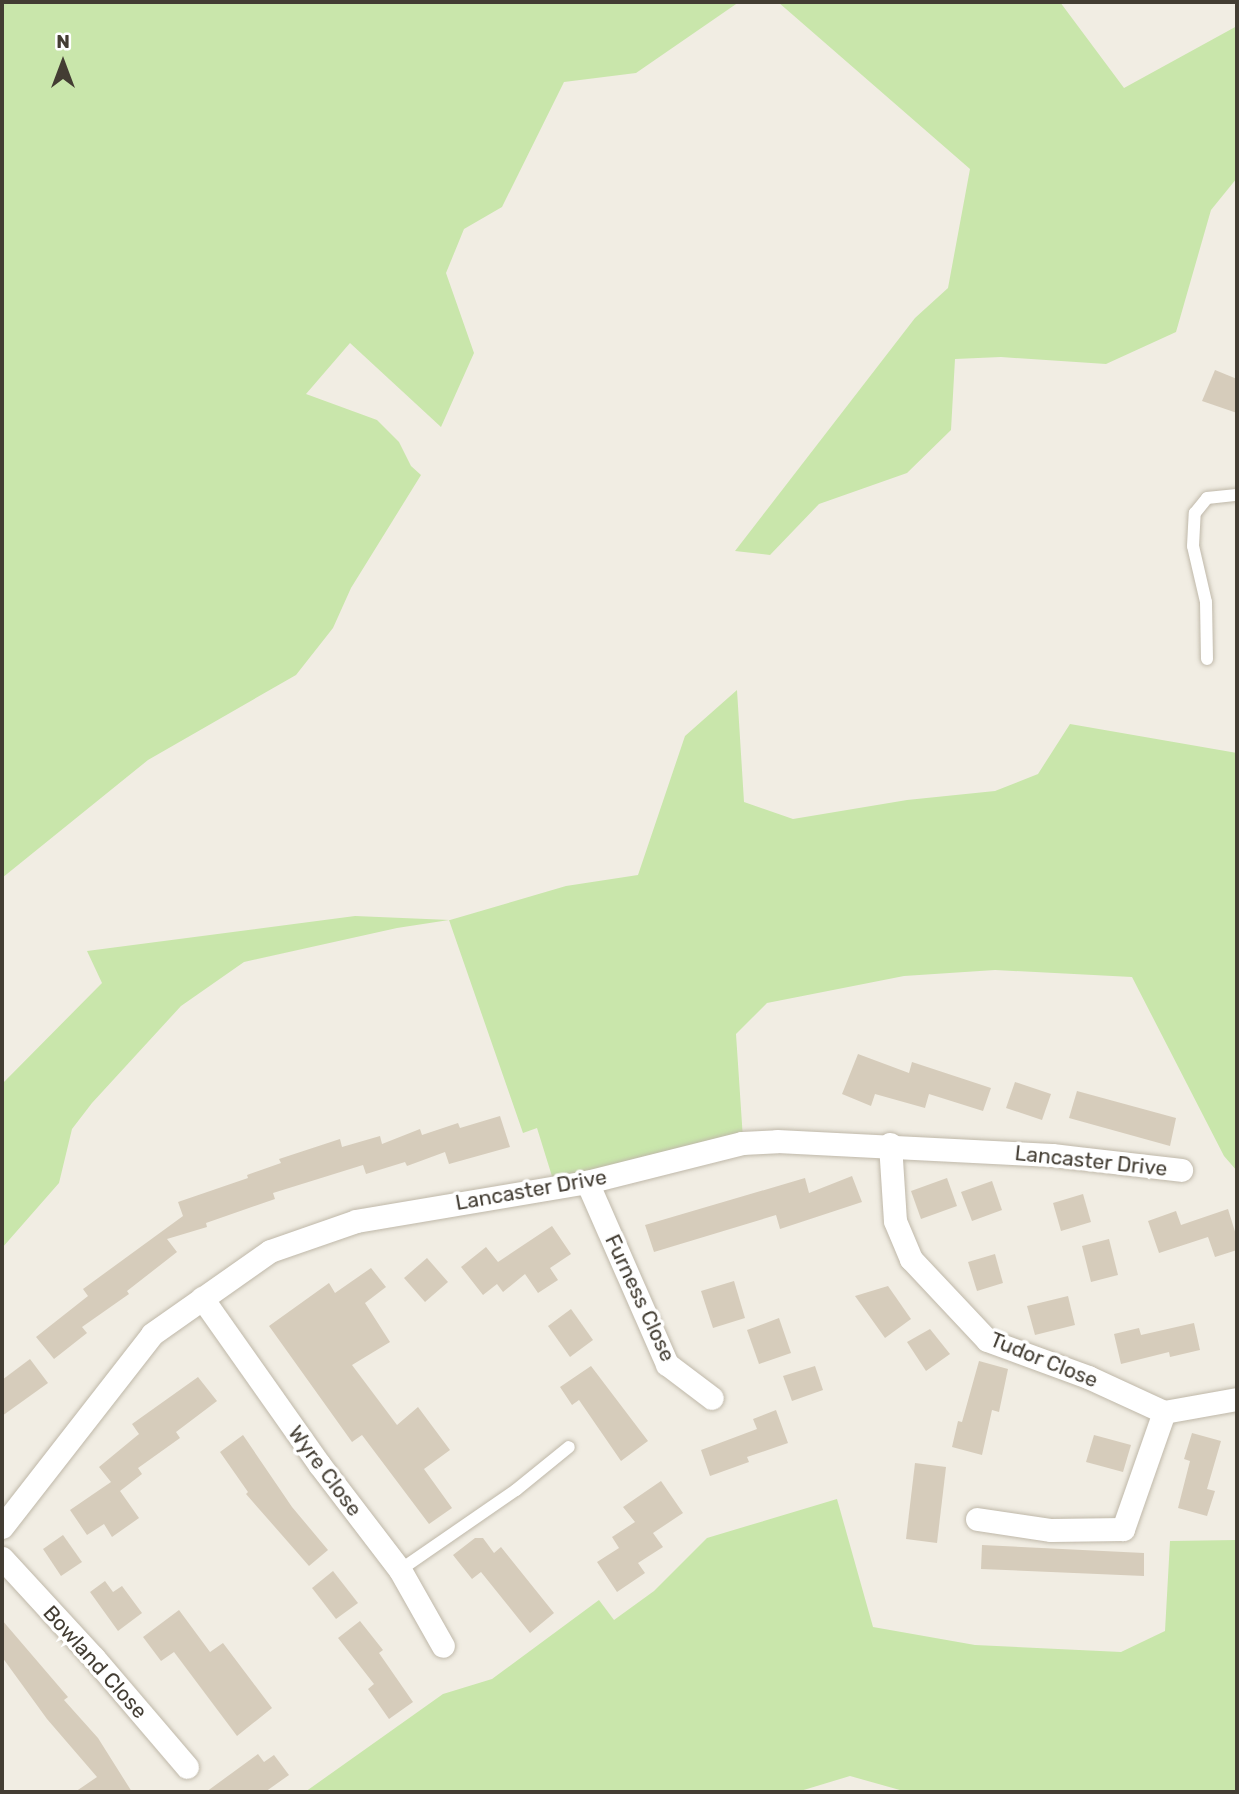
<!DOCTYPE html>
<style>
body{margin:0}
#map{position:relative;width:1239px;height:1794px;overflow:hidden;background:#f1ede3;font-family:Rubik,sans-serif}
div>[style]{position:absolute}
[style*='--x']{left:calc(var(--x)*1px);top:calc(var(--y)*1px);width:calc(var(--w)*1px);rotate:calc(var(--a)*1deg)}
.green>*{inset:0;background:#c9e6ab}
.building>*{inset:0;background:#d6ccbb}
.roads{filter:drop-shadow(0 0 2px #bfb8a9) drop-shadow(0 0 2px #bfb8a9)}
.lane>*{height:12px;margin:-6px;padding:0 6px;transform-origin:6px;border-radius:6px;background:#fff}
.street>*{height:23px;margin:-11.5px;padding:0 11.5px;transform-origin:11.5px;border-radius:11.5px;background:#fff}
span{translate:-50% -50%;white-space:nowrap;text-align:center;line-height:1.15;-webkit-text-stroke:7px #fff;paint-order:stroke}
.street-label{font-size:21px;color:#433d33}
.frame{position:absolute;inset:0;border:4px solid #433d33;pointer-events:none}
.north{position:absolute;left:28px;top:28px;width:70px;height:70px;-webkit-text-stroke:5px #fff;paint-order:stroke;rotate:0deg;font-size:19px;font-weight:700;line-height:28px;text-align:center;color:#433d33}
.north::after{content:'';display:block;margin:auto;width:24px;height:32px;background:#433d33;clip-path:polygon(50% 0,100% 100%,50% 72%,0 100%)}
</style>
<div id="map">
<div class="green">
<div style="clip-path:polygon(2px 2px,739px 2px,636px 73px,564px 82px,502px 207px,464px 229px,446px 273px,474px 353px,441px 427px,350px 343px,306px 394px,377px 420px,399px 442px,411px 466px,421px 475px,351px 588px,333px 628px,296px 675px,148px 760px,2px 878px)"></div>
<div style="clip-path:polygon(778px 2px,1060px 2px,1124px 88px,1237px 26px,1237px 178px,1211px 210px,1176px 332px,1106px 364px,1001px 357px,955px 359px,951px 430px,907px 473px,819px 504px,770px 555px,735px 551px,915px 318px,948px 288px,970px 169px)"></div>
<div style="clip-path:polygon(737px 690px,744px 802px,793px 819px,907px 800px,995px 791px,1038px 774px,1070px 724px,1237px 753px,1237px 1171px,1224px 1156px,1132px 977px,995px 970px,904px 976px,767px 1003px,736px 1034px,743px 1139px,555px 1186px,537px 1128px,523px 1133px,449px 920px,397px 928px,244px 962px,181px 1006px,92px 1103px,72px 1129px,59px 1183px,2px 1248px,2px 1084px,102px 983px,87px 951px,355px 916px,450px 920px,566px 886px,638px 875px,685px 736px)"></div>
<div style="clip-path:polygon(837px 1499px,873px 1627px,975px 1645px,1121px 1652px,1165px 1631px,1170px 1541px,1237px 1540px,1237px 1792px,907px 1792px,850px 1776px,797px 1792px,305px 1792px,443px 1694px,492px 1679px,599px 1600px,614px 1620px,654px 1591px,707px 1538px)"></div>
</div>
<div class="building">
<div style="clip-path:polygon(1215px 370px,1237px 379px,1237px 413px,1202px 401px)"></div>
<div style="clip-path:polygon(858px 1054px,909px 1073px,912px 1062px,991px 1088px,983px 1111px,929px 1094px,925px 1108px,875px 1094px,871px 1106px,842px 1094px)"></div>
<div style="clip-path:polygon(1015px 1082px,1051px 1094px,1042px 1120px,1006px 1108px)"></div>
<div style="clip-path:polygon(1077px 1091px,1176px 1118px,1170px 1146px,1069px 1118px)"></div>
<div style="clip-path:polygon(500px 1116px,510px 1147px,449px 1164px,445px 1152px,407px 1166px,405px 1162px,366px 1174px,363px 1165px,273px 1193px,275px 1199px,206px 1223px,207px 1227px,167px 1239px,177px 1252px,127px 1291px,129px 1294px,82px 1327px,87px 1333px,54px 1359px,36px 1337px,88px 1296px,83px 1289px,183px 1216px,178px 1202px,248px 1178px,247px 1175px,281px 1163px,279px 1159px,340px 1139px,342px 1147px,380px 1136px,382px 1144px,420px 1129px,422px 1135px,458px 1123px,460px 1128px)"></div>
<div style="clip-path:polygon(852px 1176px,862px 1202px,780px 1229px,776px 1215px,654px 1252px,645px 1225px,805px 1178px,809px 1193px)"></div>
<div style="clip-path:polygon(947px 1178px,957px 1206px,921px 1219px,911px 1191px)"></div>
<div style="clip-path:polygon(992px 1181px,1002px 1210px,972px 1221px,961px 1192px)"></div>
<div style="clip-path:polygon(1083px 1194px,1091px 1222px,1061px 1231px,1053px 1203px)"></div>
<div style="clip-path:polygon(1228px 1209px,1237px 1238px,1237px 1250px,1215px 1257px,1208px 1237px,1159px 1253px,1148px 1221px,1176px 1211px,1181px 1225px)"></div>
<div style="clip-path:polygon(552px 1226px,571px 1254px,550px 1268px,558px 1280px,538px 1293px,525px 1274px,503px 1292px,497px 1284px,483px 1295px,461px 1267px,486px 1247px,498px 1262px)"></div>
<div style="clip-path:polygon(1109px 1239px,1118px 1275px,1091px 1282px,1082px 1246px)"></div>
<div style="clip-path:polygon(995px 1254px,1003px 1283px,977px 1291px,968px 1262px)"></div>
<div style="clip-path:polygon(427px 1258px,448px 1282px,425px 1302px,404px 1278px)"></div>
<div style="clip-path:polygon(371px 1268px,386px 1287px,365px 1303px,390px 1342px,352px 1365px,397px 1425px,418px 1407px,450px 1450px,424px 1469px,452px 1508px,429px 1524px,362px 1435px,352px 1442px,269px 1326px,329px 1283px,335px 1293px)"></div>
<div style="clip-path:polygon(734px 1281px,745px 1318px,713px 1328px,701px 1291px)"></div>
<div style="clip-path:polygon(888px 1286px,911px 1319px,885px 1338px,855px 1296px)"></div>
<div style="clip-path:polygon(1068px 1296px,1075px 1325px,1035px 1335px,1027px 1306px)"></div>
<div style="clip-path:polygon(571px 1309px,593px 1340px,570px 1357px,548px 1326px)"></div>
<div style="clip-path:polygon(779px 1318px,791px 1353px,759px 1364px,747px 1330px)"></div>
<div style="clip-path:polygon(1194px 1323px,1200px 1350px,1170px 1357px,1169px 1352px,1121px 1364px,1114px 1334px,1139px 1328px,1141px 1335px)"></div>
<div style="clip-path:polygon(930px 1329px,950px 1354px,926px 1371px,907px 1342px)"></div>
<div style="clip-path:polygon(30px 1359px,48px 1383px,2px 1416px,2px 1380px)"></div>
<div style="clip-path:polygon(979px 1361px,1008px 1369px,999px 1412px,992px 1410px,982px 1455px,952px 1447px,958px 1421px,962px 1422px)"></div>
<div style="clip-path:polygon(591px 1366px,648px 1441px,621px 1461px,579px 1400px,572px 1405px,560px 1387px)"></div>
<div style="clip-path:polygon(815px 1366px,823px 1390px,792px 1401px,783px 1376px)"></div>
<div style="clip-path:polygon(198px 1377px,217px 1401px,176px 1432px,180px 1438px,138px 1468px,142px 1474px,120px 1491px,139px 1518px,112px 1537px,104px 1524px,87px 1535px,70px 1510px,111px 1482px,99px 1467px,139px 1434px,132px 1424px)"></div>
<div style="clip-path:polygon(776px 1410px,788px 1443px,747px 1457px,749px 1462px,710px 1476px,701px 1450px,757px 1429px,753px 1419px)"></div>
<div style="clip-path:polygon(1192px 1433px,1221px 1441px,1207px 1489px,1215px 1491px,1207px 1516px,1178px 1508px,1190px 1461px,1184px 1459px)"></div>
<div style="clip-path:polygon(243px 1435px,292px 1507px,328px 1550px,309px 1566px,246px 1494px,248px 1492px,220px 1452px)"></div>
<div style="clip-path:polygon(1094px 1435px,1131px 1445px,1123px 1472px,1086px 1462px)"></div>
<div style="clip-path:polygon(915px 1463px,946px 1467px,937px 1543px,906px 1539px)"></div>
<div style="clip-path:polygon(661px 1481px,683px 1513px,653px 1533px,663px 1547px,638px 1563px,645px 1573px,617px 1592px,597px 1562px,619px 1548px,612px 1537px,635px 1522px,623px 1507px)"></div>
<div style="clip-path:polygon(63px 1535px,82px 1562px,61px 1576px,43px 1549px)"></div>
<div style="clip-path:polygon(475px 1538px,483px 1538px,494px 1553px,501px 1547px,554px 1613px,530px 1633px,481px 1572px,472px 1579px,453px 1555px)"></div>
<div style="clip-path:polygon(982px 1545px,1144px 1553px,1144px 1576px,981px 1569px)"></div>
<div style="clip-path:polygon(333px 1571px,358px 1603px,336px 1619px,312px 1588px)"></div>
<div style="clip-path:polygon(105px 1581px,113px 1592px,122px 1586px,142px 1613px,118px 1631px,90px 1592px)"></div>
<div style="clip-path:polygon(179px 1610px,210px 1652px,223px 1643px,272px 1708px,237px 1736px,174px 1652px,161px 1661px,143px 1637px)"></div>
<div style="clip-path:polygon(2px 1620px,68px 1697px,64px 1700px,98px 1738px,132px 1792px,75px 1792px,97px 1777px,47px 1719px,2px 1657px)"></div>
<div style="clip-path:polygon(360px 1621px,383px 1650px,379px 1653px,413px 1702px,389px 1719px,368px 1689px,374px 1684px,338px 1638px)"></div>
<div style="clip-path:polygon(258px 1754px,264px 1762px,274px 1755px,289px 1775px,265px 1792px,206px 1792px)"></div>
</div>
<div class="roads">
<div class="lane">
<div style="--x:1207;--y:659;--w:57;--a:-91"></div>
<div style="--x:1206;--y:602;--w:57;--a:-103.1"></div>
<div style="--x:1193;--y:546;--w:33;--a:-87"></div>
<div style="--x:1195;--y:513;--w:19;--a:-51"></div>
<div style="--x:1207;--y:498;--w:30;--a:-6"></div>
<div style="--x:400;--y:1570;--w:141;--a:-34.6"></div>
<div style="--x:516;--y:1490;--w:68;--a:-39.1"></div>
</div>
<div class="street">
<div style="--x:890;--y:1144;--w:77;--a:86.3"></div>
<div style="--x:895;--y:1221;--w:41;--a:67.2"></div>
<div style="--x:911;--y:1259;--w:111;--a:46.8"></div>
<div style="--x:987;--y:1340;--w:108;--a:20.1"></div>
<div style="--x:1088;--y:1377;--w:84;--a:24.7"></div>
<div style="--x:1164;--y:1412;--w:74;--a:-10.1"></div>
<div style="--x:587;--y:1182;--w:199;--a:66.3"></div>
<div style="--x:667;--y:1364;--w:56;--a:37.1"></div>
<div style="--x:202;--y:1298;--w:203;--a:54.8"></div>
<div style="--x:319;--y:1464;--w:133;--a:52.6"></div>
<div style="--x:400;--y:1570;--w:87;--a:60.5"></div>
<div style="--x:977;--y:1519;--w:75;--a:8.5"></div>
<div style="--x:1051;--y:1530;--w:72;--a:-0.8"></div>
<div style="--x:1123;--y:1529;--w:124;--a:-70.7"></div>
<div style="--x:2;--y:1527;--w:244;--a:-52.1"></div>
<div style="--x:152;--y:1334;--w:144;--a:-35.1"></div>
<div style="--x:270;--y:1251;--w:91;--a:-19.2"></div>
<div style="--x:356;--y:1221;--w:234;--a:-9.6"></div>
<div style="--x:587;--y:1182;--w:160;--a:-14.1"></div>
<div style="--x:742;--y:1143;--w:35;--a:-3"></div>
<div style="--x:777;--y:1141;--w:275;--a:2.9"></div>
<div style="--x:1052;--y:1155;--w:130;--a:6.6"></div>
<div style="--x:2;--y:1558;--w:136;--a:47.4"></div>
<div style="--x:94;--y:1658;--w:143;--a:49.5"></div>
</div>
</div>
<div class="street-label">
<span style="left:1091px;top:1161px;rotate:6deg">Lancaster Drive</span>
<span style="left:531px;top:1190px;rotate:-10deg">Lancaster Drive</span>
<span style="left:640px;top:1298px;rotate:65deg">Furness Close</span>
<span style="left:1044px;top:1360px;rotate:22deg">Tudor Close</span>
<span style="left:325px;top:1471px;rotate:53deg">Wyre Close</span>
<span style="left:95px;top:1662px;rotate:48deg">Bowland Close</span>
</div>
<div class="frame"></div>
<div class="north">N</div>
</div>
